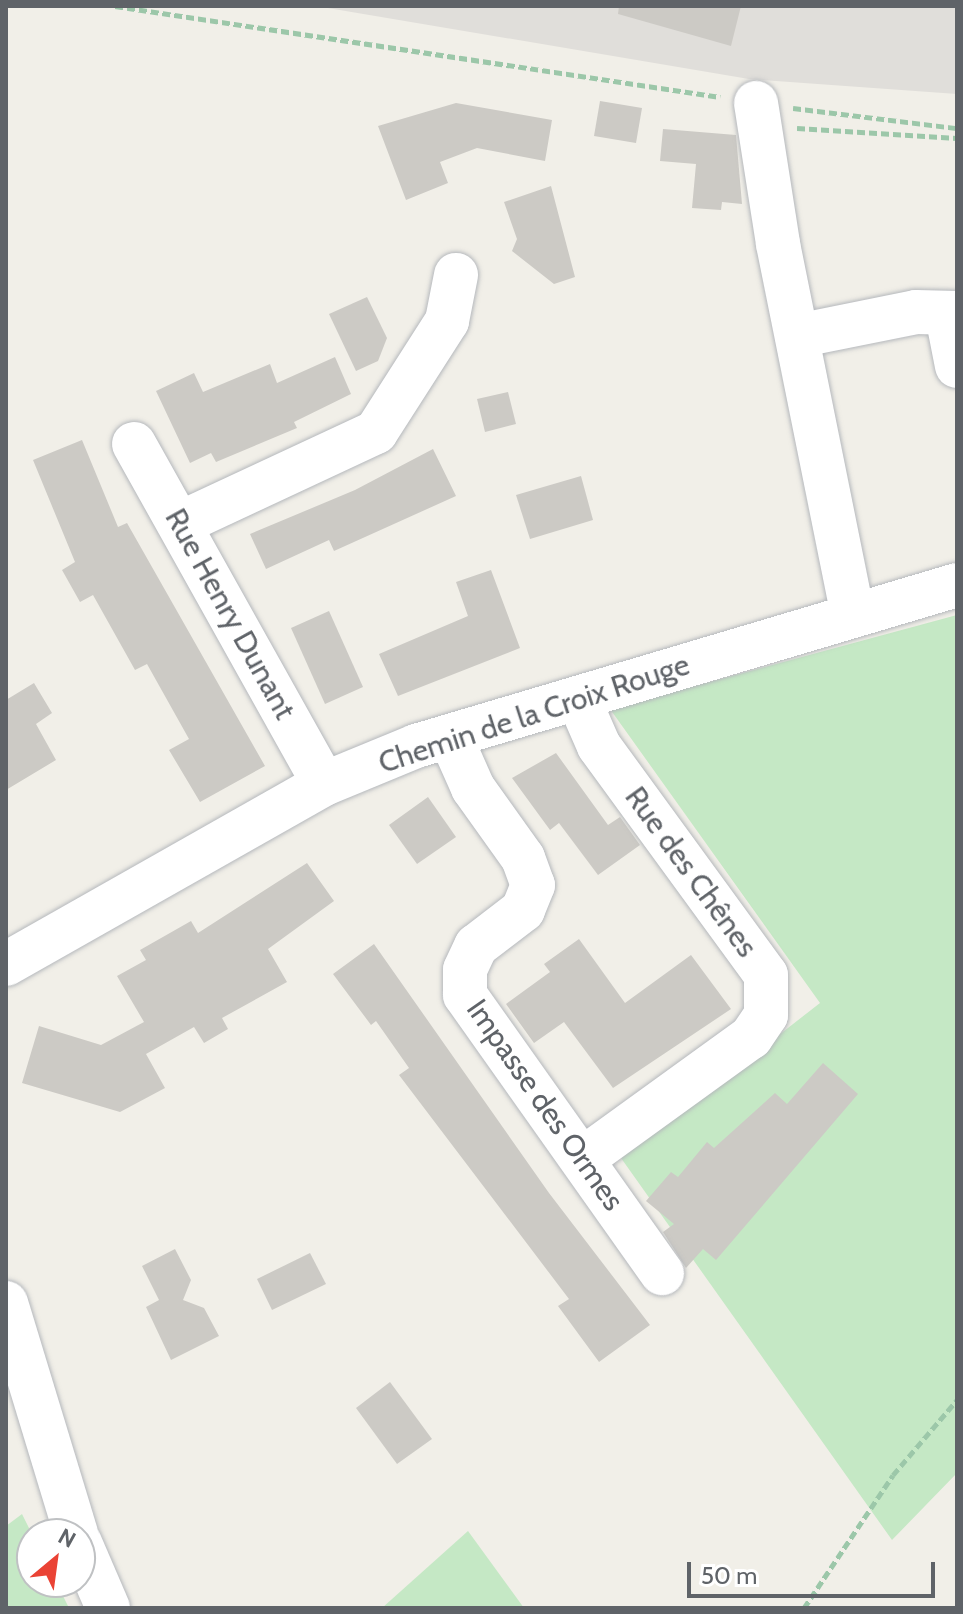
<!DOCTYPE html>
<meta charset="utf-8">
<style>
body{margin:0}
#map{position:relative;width:963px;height:1614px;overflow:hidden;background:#f1efe8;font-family:Cabin,sans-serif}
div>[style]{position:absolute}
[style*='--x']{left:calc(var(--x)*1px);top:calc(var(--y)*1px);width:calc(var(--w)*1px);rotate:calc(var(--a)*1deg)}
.industrial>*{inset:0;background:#e0deda}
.green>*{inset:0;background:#c5e8c5}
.building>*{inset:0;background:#cccac5}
.path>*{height:5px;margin-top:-2.5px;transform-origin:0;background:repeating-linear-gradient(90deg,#9cc7a9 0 8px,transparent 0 12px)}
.roads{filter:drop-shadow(0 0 2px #b5b8bc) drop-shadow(0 0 2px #b5b8bc)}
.minor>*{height:44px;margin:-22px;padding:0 22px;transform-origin:22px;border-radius:22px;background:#fff}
span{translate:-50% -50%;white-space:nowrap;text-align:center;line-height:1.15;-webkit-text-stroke:6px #fff;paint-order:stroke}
.street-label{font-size:30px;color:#5f6368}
.frame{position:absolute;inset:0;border:8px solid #5f6368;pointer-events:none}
.north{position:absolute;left:16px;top:1518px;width:80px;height:80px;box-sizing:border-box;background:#fff;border:2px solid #bfc1c3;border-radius:50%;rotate:29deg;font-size:22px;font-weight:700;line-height:32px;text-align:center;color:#5f6368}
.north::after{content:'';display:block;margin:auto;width:28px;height:36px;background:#ea4335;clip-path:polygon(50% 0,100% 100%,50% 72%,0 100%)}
.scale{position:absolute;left:687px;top:1562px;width:248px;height:36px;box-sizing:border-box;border:4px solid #5f6368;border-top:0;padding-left:10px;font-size:24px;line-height:28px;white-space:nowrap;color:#5f6368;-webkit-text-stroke:6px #fff;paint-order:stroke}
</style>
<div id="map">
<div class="industrial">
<div style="clip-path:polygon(316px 6px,957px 6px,957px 94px,749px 79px)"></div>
</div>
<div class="green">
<div style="clip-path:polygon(957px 615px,957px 1473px,892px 1540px,621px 1158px,820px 1003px,610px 709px)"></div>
<div style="clip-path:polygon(22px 1514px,32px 1534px,32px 1582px,56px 1582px,69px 1608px,6px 1608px,6px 1526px)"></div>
<div style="clip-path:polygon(468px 1531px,524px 1608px,382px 1608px)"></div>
</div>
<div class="building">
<div style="clip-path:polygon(619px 6px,741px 6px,731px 46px,618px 14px)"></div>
<div style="clip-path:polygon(600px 101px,642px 108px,636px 143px,594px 136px)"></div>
<div style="clip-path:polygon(456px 103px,552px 120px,545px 161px,477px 148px,440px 162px,448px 183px,406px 200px,378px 126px)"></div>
<div style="clip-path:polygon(663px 129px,736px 135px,742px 204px,722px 202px,721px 210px,692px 208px,696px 164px,660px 161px)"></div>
<div style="clip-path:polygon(551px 186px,575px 277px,554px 284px,512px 251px,517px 239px,504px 202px)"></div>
<div style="clip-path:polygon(367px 297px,387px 338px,378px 361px,356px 371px,329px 314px)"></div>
<div style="clip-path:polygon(335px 357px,351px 394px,294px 422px,297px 428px,216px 462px,211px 453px,190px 463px,156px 391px,194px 373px,203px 392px,270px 364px,277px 383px)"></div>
<div style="clip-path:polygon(508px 392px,516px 424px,485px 432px,477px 399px)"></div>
<div style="clip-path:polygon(82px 440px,118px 527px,127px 523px,265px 766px,200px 802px,169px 750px,189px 739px,147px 664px,135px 670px,93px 595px,80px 602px,62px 570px,75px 562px,33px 460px)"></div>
<div style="clip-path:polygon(433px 449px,456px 496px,334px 551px,329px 540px,266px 569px,250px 534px,355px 490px)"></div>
<div style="clip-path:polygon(581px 476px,593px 520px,530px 539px,516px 495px)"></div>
<div style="clip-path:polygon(491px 570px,520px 648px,398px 696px,379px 654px,468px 616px,456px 582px)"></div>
<div style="clip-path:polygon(329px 611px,363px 687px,325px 704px,291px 628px)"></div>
<div style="clip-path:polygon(34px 683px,52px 713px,36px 724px,56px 760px,6px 790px,6px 700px)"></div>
<div style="clip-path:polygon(556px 753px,608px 825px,620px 817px,640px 845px,598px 875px,559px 823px,550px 830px,512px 778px)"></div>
<div style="clip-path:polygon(428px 797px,456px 837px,417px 864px,389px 825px)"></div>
<div style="clip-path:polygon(307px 863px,334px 901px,268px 949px,287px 982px,222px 1018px,228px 1029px,204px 1043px,194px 1027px,146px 1054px,165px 1088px,120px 1112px,22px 1083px,39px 1026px,101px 1045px,144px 1022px,117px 976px,146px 960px,140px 950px,191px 921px,198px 933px)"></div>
<div style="clip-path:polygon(579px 939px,625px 1003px,691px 955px,731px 1009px,613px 1088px,564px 1022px,534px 1043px,506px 1004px,550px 972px,544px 964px)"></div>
<div style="clip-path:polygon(374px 944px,549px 1193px,650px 1325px,599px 1362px,558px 1306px,569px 1299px,399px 1075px,409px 1068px,376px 1021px,371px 1025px,333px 974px)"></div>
<div style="clip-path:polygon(823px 1063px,858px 1094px,716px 1260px,703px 1249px,686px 1268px,663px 1232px,674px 1224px,646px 1201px,671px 1172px,678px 1177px,707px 1142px,714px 1148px,775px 1093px,787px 1104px)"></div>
<div style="clip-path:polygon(175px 1249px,191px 1280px,183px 1300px,204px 1308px,219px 1336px,171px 1360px,146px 1307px,159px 1300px,142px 1266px)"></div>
<div style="clip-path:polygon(310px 1253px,326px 1284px,272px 1310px,257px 1279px)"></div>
<div style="clip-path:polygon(390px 1382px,432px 1439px,397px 1464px,356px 1408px)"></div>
</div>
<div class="path">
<div style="--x:115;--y:6;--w:612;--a:8.55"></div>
<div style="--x:793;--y:108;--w:165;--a:7"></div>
<div style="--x:797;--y:128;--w:160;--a:3.6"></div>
<div style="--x:804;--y:1608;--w:160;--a:-56.2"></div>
<div style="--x:893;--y:1475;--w:99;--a:-49.5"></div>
</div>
<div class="roads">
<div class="minor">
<div style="--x:756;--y:103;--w:143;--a:81.1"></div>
<div style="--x:778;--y:244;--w:379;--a:78.6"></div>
<div style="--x:947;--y:315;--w:52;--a:78.9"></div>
<div style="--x:797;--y:336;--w:121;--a:-11.4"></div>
<div style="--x:916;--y:312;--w:41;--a:1.4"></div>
<div style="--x:134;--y:444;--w:389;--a:60.8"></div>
<div style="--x:181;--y:523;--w:215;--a:-25"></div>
<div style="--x:376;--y:432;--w:132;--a:-57.4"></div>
<div style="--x:447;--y:321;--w:47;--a:-78.9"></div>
<div style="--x:578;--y:698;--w:52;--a:66.4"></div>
<div style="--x:599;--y:746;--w:283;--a:53.9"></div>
<div style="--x:766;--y:975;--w:40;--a:90"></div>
<div style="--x:766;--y:1015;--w:27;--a:124"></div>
<div style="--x:751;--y:1037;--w:206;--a:144.1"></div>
<div style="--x:450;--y:736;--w:57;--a:66.1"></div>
<div style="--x:473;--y:788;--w:86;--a:54.5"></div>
<div style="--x:523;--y:858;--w:29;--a:70"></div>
<div style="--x:533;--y:885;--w:27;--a:112"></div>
<div style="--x:523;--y:910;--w:59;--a:142.5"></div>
<div style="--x:476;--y:946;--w:26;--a:115"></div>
<div style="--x:465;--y:970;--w:25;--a:90"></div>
<div style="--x:465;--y:995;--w:341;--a:54.7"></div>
<div style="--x:6;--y:964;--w:365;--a:-29.5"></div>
<div style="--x:324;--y:784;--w:100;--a:-22.4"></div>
<div style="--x:416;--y:746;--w:564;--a:-16.57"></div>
<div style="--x:6;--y:1303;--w:241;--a:73.1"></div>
<div style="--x:80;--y:1543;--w:71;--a:66.7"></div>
</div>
</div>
<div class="street-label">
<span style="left:230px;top:614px;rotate:61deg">Rue Henry Dunant</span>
<span style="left:534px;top:714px;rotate:-18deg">Chemin de la Croix Rouge</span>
<span style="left:691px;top:872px;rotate:54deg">Rue des Chênes</span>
<span style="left:545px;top:1105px;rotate:55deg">Impasse des Ormes</span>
</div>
<div class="frame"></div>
<div class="north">N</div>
<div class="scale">50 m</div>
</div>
